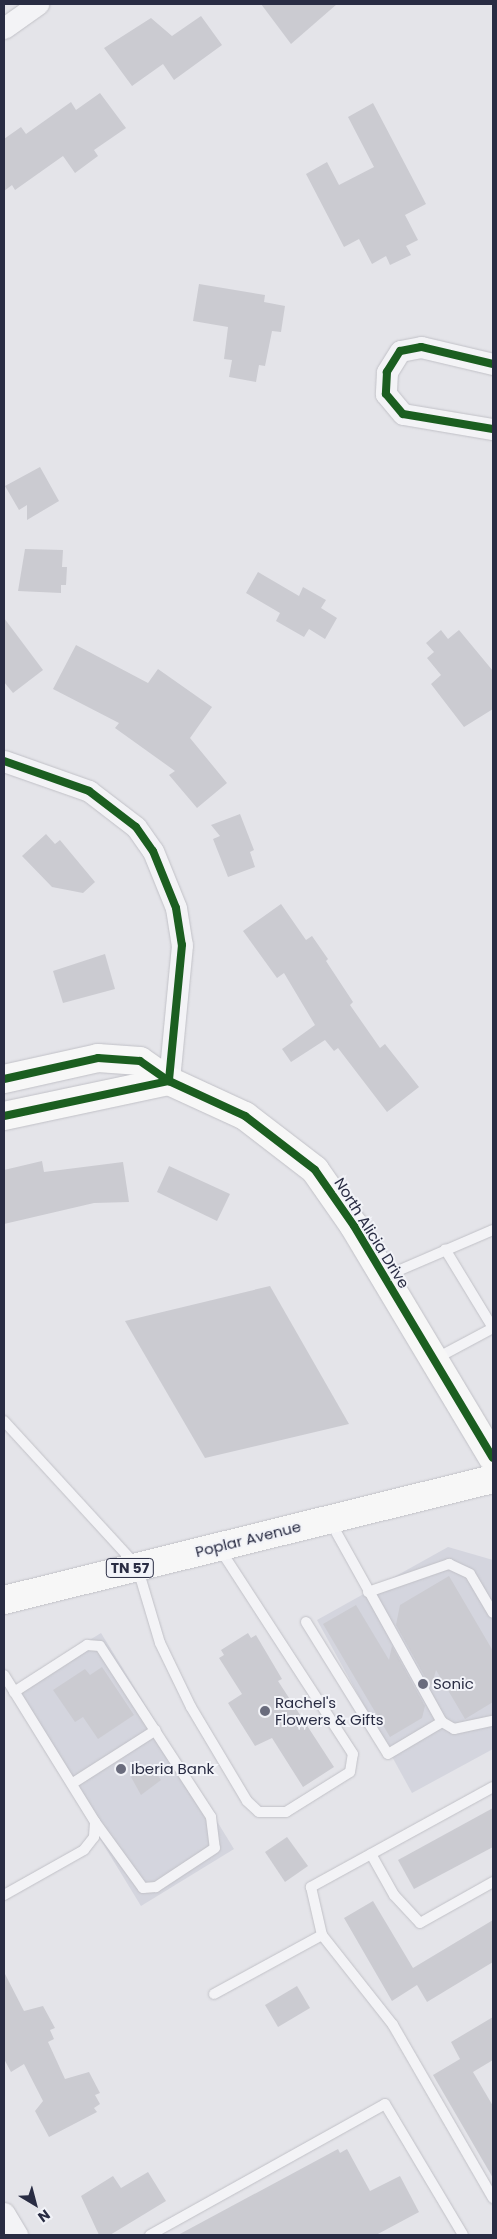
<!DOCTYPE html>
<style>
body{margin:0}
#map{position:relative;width:497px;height:2239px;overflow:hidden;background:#e4e4e9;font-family:Poppins,sans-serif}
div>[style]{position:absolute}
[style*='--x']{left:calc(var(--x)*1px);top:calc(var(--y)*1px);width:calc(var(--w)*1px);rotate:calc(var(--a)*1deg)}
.built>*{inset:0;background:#d4d5de}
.building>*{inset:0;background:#cbcbd1}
.roads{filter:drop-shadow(0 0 1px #c1c1c7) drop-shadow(0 0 1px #c1c1c7)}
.lane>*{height:10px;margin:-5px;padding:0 5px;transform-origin:5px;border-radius:5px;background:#f3f3f6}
.street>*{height:21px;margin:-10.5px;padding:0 10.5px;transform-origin:10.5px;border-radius:10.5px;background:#f3f3f6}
.secondary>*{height:28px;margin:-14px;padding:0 14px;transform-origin:14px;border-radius:14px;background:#f7f7f7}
.primary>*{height:28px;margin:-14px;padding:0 14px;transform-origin:14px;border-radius:14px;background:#f7f7f7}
.cycleway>*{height:8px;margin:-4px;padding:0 4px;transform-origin:4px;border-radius:4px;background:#1b5e20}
.dots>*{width:14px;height:14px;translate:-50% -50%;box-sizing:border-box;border:2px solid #f2f3f8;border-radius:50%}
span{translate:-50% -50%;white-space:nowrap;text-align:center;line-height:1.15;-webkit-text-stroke:4px #f2f3f8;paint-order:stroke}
.shield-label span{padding:1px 4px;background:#f2f3f8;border:1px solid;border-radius:4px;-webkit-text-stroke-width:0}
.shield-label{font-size:14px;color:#292c43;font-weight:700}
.street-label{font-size:15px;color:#292c43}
.poi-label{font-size:15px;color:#292c43}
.left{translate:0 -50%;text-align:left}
.frame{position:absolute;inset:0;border:5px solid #292c43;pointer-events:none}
.north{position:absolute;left:10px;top:2179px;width:50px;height:50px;-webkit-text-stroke:4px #f2f3f8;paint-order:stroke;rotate:143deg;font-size:14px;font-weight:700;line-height:20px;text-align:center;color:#292c43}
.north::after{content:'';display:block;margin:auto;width:18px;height:22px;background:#292c43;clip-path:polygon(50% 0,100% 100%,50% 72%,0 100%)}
</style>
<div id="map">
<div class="built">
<div style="clip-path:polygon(448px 1547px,493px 1560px,493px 1749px,412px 1793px,317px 1620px)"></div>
<div style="clip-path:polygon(101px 1633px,234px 1849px,141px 1906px,9px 1690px)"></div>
</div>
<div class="building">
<div style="clip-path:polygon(261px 4px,337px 4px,291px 44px)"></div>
<div style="clip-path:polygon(201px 16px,222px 45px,174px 80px,163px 64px,132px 86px,104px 48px,151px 18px,172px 36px)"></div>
<div style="clip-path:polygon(100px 93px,126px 128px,94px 150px,98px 156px,75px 173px,63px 156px,15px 190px,12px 185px,4px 191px,4px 139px,21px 127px,26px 134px,71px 102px,76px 110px)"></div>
<div style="clip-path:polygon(373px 103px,426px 204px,405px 215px,418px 240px,406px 246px,411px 255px,390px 265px,386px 256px,372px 264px,359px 239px,344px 247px,306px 174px,327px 162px,339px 185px,374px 167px,348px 117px)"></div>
<div style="clip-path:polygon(199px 284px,265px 295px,264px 302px,285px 306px,281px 332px,272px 331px,265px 366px,259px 365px,256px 382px,229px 377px,232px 360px,224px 359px,228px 327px,193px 321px)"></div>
<div style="clip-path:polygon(40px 467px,59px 501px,27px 520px,27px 505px,19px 510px,5px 486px)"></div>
<div style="clip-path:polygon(25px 549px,63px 550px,62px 567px,67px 567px,66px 585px,61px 585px,61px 593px,18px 591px)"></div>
<div style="clip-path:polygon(258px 572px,299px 596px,303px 587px,326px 600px,321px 608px,337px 618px,325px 639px,309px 629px,304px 637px,276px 621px,280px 613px,246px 593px)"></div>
<div style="clip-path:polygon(4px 618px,43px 670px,13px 693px,4px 682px)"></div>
<div style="clip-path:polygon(441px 630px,448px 639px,459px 630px,493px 671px,493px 709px,464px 727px,431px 684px,441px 675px,427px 658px,434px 652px,426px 643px)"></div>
<div style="clip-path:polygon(76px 645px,148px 683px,158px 669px,212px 707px,190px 738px,227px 783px,197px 808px,169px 775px,175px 771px,115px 728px,119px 723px,53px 689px)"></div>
<div style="clip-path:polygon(240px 814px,254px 850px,250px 852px,255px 867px,228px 877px,213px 839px,220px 836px,211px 825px)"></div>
<div style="clip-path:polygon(46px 834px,55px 844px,60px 840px,95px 882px,83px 893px,52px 887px,22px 856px)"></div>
<div style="clip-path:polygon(281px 904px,306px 940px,312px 936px,328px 959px,326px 961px,353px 1002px,350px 1005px,380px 1048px,385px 1044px,419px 1087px,387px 1112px,338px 1048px,334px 1051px,325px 1040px,291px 1062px,282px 1049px,315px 1025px,284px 973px,277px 978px,243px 931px)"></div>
<div style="clip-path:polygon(105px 954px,115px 989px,63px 1003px,53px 971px)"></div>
<div style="clip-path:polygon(42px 1161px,44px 1172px,123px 1162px,129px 1202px,94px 1203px,4px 1224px,4px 1170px)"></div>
<div style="clip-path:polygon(169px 1166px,230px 1194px,217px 1221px,157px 1192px)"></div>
<div style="clip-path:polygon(270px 1286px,349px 1424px,205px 1458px,125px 1321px)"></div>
<div style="clip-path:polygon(449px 1576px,493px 1651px,493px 1702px,465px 1719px,436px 1670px,431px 1688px,396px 1625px,400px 1605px)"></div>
<div style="clip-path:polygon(356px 1605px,389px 1660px,392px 1646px,425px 1706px,422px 1718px,390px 1737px,323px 1624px)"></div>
<div style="clip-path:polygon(248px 1633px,251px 1638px,256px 1635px,282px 1679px,278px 1681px,334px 1767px,303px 1787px,272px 1738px,255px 1746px,228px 1703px,242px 1694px,219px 1658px,224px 1655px,221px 1650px)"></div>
<div style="clip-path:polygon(102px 1667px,134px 1715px,98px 1739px,83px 1717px,75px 1722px,53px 1690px,85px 1669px,90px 1675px)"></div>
<div style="clip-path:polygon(150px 1765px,161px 1780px,141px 1795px,131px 1777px)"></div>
<div style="clip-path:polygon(493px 1808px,493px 1847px,414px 1889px,398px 1860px)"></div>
<div style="clip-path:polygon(287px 1837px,308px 1866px,285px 1882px,265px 1852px)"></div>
<div style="clip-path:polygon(373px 1901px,413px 1968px,493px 1920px,493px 1962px,427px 2002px,417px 1985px,392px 2001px,344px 1918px)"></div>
<div style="clip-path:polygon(4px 1972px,24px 2011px,43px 2006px,55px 2028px,50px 2030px,54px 2039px,48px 2042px,65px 2079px,89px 2072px,100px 2093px,95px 2095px,100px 2104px,94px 2108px,97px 2112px,49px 2137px,35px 2111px,43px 2101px,24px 2064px,11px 2072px,4px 2059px)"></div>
<div style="clip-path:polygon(297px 1986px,310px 2008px,278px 2027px,265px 2005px)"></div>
<div style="clip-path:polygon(493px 2017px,493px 2060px,473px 2072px,493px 2106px,493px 2178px,433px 2075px,460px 2059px,451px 2042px)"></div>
<div style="clip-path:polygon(338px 2149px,340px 2153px,347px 2149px,370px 2191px,400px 2176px,419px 2212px,376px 2235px,178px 2235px)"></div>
<div style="clip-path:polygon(148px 2172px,166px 2201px,110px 2235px,99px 2235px,81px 2196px,113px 2176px,121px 2188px)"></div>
</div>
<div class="roads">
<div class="lane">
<div style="--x:386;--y:1276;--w:116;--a:-23.3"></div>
<div style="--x:435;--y:1359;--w:66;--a:-28.1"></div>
<div style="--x:493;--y:1328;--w:92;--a:-121.3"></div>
<div style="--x:4;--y:1421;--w:197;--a:47.5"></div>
<div style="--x:137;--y:1566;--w:80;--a:73.4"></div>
<div style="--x:160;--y:1643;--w:71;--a:64.2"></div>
<div style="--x:191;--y:1707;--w:109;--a:59.2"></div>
<div style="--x:247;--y:1801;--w:16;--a:43"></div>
<div style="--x:259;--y:1812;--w:27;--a:0"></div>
<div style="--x:286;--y:1812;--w:75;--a:-32"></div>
<div style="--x:350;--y:1772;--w:18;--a:-81"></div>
<div style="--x:353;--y:1754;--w:244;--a:-123"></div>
<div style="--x:330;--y:1521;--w:230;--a:60.9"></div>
<div style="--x:442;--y:1722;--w:14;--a:30"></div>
<div style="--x:454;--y:1729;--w:40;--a:-12"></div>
<div style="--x:368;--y:1592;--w:86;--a:-19.1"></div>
<div style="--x:449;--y:1564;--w:23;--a:25"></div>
<div style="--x:470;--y:1574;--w:45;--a:59.5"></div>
<div style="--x:306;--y:1622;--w:155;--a:58.2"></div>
<div style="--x:388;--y:1754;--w:63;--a:-30.7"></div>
<div style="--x:4;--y:1675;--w:173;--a:58.2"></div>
<div style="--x:95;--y:1822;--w:15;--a:94"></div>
<div style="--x:94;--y:1837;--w:16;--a:128"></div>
<div style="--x:84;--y:1850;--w:92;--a:150.6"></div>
<div style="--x:14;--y:1692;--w:87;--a:-32.8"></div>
<div style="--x:87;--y:1645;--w:13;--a:4"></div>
<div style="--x:100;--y:1646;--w:204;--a:57"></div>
<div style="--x:211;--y:1817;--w:31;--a:83"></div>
<div style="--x:215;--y:1848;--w:71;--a:146.5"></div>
<div style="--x:156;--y:1887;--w:13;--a:176"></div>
<div style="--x:143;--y:1888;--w:82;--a:-126"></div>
<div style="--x:73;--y:1783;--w:98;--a:-32.6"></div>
<div style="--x:493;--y:1787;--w:208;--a:151.2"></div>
<div style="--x:311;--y:1887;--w:49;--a:77.1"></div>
<div style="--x:322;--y:1935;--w:115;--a:51.7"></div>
<div style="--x:393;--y:2025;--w:200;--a:60"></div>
<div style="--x:371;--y:1854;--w:47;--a:60.7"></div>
<div style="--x:394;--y:1895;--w:38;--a:47"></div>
<div style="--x:420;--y:1923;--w:84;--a:-29.3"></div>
<div style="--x:214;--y:1994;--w:123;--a:-28.6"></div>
<div style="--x:150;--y:2235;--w:269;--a:-29.1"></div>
<div style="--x:385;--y:2104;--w:152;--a:59.2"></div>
</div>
<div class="street">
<div style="--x:4;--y:28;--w:42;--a:-35.2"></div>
<div style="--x:493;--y:364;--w:74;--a:-166.7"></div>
<div style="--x:421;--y:347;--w:21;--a:169"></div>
<div style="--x:400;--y:351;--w:25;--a:122"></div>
<div style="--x:387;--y:372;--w:22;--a:93"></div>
<div style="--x:386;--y:394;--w:26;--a:50"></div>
<div style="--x:403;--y:414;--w:91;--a:9.5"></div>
<div style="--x:4;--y:761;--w:90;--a:19.4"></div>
<div style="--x:89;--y:791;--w:59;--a:37.5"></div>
<div style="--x:136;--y:827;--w:29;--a:55"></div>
<div style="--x:153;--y:851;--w:61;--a:68"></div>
<div style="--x:176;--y:908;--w:37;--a:81"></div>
<div style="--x:182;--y:945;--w:137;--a:95.5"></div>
<div style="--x:4;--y:2213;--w:26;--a:59"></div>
</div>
<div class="secondary">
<div style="--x:4;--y:1079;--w:96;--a:-12.6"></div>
<div style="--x:98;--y:1058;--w:42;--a:4.1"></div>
<div style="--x:140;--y:1061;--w:35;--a:35"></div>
<div style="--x:169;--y:1081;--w:84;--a:24.7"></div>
<div style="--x:245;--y:1116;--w:88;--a:37.6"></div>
<div style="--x:315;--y:1170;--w:68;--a:55.1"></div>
<div style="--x:354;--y:1226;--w:270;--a:59.1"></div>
<div style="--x:4;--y:1116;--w:169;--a:-12"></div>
</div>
<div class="primary">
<div style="--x:4;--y:1600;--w:504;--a:-13.9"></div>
</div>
</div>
<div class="cycleway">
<div style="--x:493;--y:364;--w:74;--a:-166.7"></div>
<div style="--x:421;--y:347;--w:21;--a:169"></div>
<div style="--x:400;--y:351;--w:25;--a:122"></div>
<div style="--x:387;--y:372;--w:22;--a:93"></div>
<div style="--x:386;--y:394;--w:26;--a:50"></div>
<div style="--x:403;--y:414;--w:91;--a:9.5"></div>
<div style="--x:4;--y:761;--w:90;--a:19.4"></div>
<div style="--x:89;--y:791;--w:59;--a:37.5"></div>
<div style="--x:136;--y:827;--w:29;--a:55"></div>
<div style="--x:153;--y:851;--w:61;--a:68"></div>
<div style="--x:176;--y:908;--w:37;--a:81"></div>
<div style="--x:182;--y:945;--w:137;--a:95.5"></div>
<div style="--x:4;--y:1079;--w:96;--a:-12.6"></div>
<div style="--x:98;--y:1058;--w:42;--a:4.1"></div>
<div style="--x:140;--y:1061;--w:35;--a:35"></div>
<div style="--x:169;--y:1081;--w:84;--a:24.7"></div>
<div style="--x:245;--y:1116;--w:88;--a:37.6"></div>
<div style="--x:315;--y:1170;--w:68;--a:55.1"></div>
<div style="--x:354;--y:1226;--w:270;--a:59.1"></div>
<div style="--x:4;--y:1116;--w:169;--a:-12"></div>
</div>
<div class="dots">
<div style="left:423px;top:1684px;background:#6a6c7d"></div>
<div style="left:265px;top:1711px;background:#6a6c7d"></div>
<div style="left:121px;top:1769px;background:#6a6c7d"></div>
</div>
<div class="shield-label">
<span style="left:130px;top:1568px">TN 57</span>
</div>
<div class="street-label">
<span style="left:372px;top:1233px;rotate:58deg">North Alicia Drive</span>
<span style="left:248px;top:1539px;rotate:-14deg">Poplar Avenue</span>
</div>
<div class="poi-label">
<span class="left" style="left:433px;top:1684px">Sonic</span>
<span class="left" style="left:275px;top:1711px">Rachel's<br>Flowers &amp; Gifts</span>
<span class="left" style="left:131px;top:1769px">Iberia Bank</span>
</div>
<div class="frame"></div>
<div class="north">N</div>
</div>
